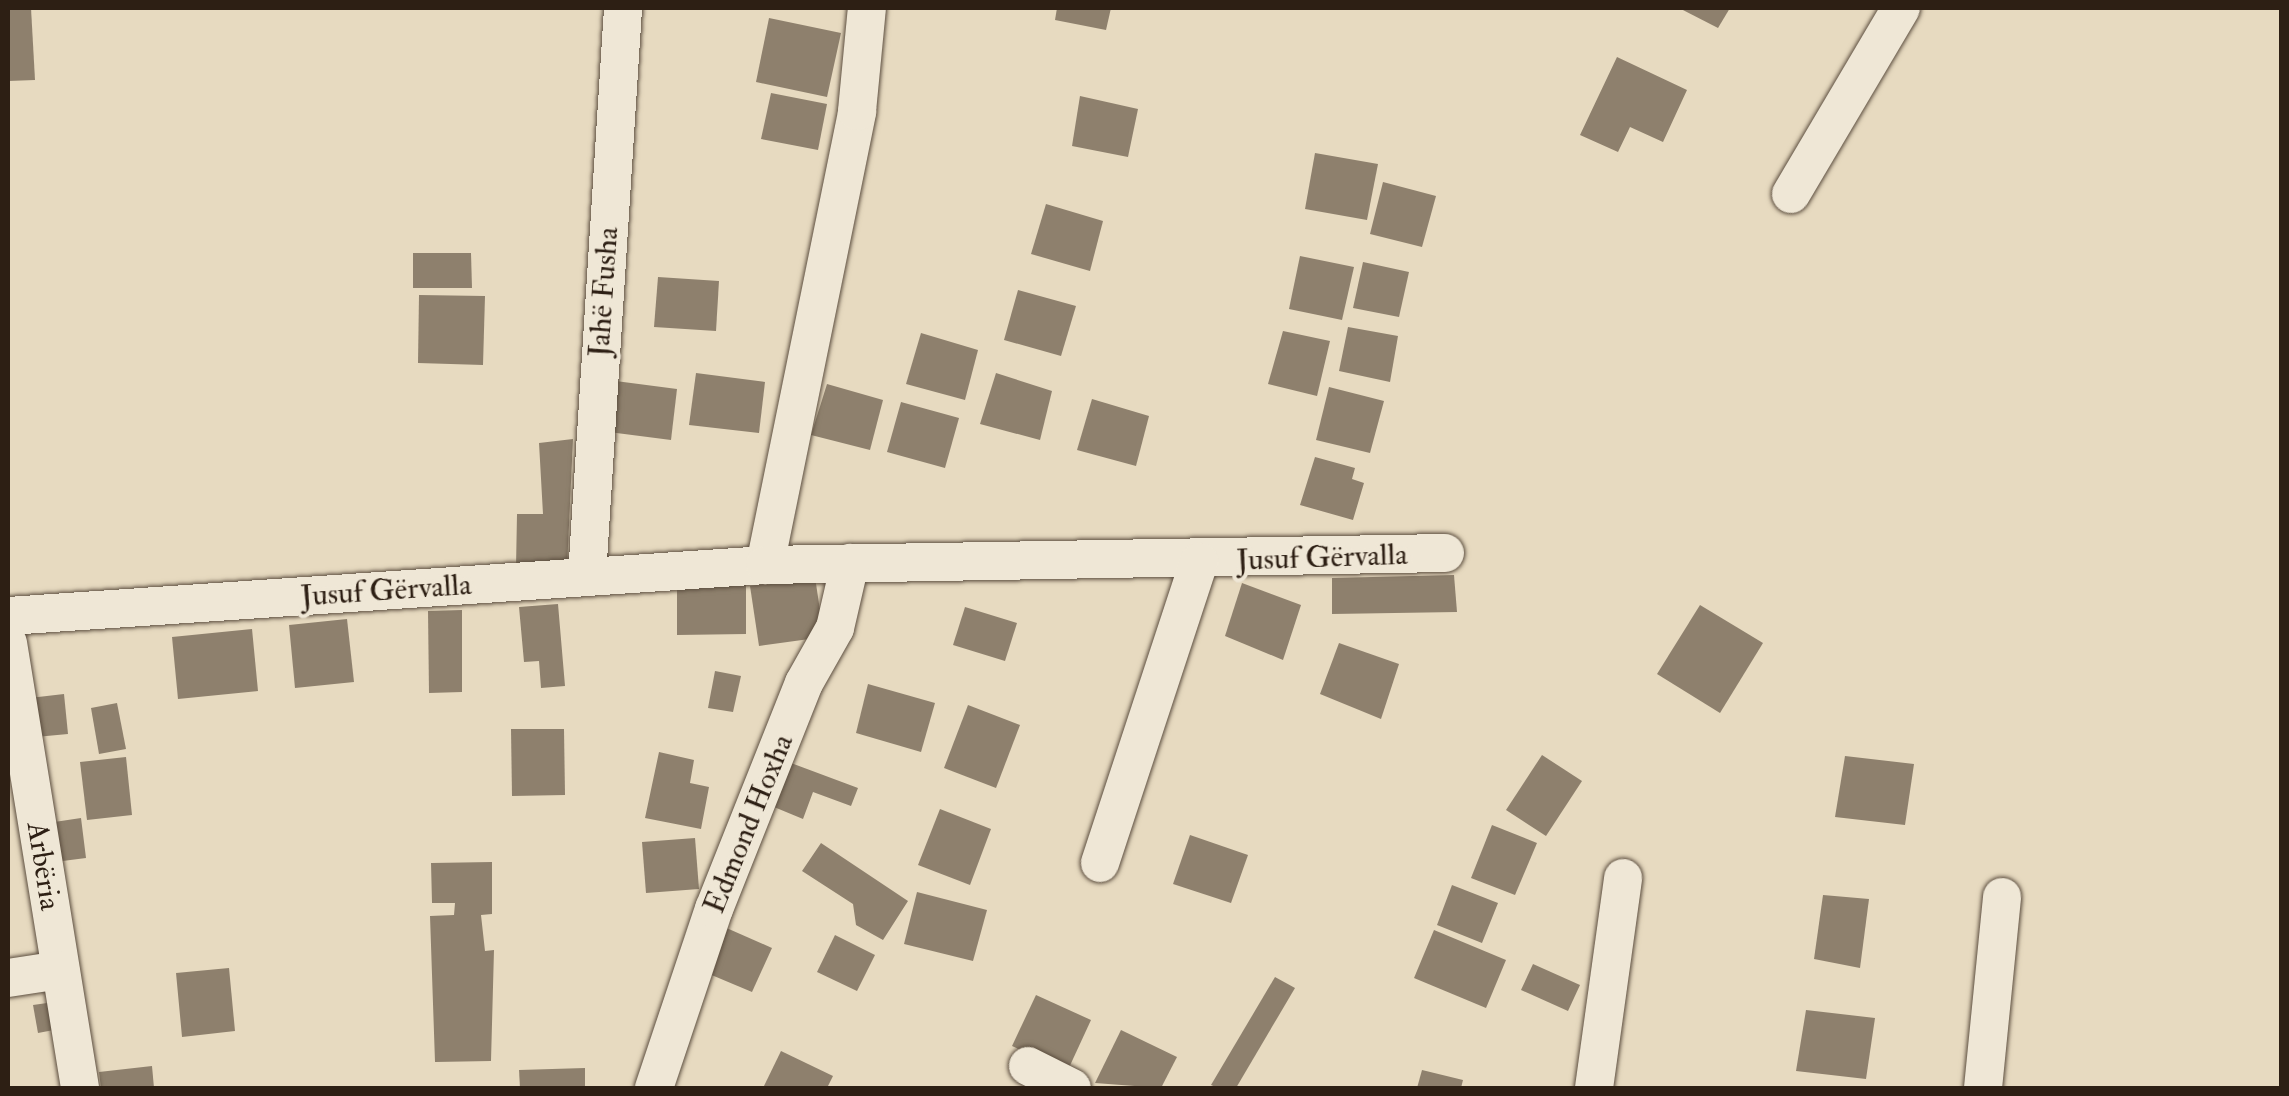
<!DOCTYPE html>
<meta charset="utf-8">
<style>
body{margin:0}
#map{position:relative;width:2289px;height:1096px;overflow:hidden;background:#e7dac0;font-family:"IM FELL Double Pica",serif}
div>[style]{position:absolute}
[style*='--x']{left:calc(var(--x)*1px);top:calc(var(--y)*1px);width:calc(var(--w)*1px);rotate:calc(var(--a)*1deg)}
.building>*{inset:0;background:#8e806d}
.roads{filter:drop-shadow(0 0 2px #5c4e3f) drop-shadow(0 0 2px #5c4e3f)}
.minor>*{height:38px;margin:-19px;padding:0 19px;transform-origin:19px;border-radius:19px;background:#efe7d6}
span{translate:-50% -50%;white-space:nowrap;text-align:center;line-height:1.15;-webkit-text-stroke:8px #efe7d6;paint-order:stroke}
.street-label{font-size:30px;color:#2d1f14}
.frame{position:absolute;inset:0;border:10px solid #2d1f14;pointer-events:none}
</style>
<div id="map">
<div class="building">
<div style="clip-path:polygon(8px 8px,31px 8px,35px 80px,8px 81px)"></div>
<div style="clip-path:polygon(1057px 8px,1111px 8px,1106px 30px,1055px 20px)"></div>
<div style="clip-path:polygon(1679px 8px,1730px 8px,1718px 28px)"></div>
<div style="clip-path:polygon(769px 18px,841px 33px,827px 97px,756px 82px)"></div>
<div style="clip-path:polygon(1617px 57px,1687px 90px,1663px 142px,1630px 127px,1618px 152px,1580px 135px)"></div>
<div style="clip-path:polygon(771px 93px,827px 104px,818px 150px,761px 139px)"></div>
<div style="clip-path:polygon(1080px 96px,1138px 109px,1128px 157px,1072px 146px)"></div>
<div style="clip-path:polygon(1315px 153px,1378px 164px,1367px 220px,1305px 209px)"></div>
<div style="clip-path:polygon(1383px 182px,1436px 196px,1422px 247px,1370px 234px)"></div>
<div style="clip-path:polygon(1046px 204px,1103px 221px,1090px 271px,1031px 254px)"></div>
<div style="clip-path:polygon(413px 253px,471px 253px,472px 288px,413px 288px)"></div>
<div style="clip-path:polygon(1300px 256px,1354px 267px,1342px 320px,1289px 309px)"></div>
<div style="clip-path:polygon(1363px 262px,1409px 272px,1399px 317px,1353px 308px)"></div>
<div style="clip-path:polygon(658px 277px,719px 281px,716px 331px,654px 327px)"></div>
<div style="clip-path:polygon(1018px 290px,1076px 306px,1061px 356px,1004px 340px)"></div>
<div style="clip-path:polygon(419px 295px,485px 296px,483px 365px,418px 363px)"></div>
<div style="clip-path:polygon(1348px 327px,1398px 336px,1390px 382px,1339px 371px)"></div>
<div style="clip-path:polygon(1283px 331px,1330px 341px,1317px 396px,1268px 384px)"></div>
<div style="clip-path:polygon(921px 333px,978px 350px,965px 400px,906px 384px)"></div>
<div style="clip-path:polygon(696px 373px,765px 382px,759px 433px,689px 425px)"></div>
<div style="clip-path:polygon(996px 373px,1052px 391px,1040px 440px,980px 424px)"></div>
<div style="clip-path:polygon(608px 380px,677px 389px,671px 440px,601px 431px)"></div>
<div style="clip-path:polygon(827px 384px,883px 400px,870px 450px,811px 435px)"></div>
<div style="clip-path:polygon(1329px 387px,1384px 401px,1370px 453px,1316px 440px)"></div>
<div style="clip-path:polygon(1092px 399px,1149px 416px,1136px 466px,1077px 450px)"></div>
<div style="clip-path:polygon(901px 402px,959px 418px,945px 468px,887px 452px)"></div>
<div style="clip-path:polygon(573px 439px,567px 568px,516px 567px,517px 514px,543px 514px,539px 443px)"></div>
<div style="clip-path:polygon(1315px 457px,1355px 468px,1352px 479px,1364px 483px,1353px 520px,1300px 505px)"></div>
<div style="clip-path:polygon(1454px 575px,1457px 612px,1332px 614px,1332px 578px)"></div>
<div style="clip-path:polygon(815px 577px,824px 637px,759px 646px,750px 586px)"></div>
<div style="clip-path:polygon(1242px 583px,1301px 605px,1283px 660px,1225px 636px)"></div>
<div style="clip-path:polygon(746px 584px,746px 634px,677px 635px,677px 585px)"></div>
<div style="clip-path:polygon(558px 604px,565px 686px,541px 688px,539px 661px,524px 662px,519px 607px)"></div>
<div style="clip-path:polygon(1700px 605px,1763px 643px,1720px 713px,1657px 674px)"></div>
<div style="clip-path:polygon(965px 607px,1017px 623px,1005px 661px,953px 645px)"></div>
<div style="clip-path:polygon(462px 610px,462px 692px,429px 693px,428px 611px)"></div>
<div style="clip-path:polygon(347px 619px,354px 682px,295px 688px,289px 625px)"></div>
<div style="clip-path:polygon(252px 629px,258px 691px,178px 699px,172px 637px)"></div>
<div style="clip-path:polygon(1339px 643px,1399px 664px,1381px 719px,1320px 694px)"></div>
<div style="clip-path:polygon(715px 671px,741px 676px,733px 712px,708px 708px)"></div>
<div style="clip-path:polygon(868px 684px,935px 703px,921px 752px,856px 733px)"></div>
<div style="clip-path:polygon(64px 694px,68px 734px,25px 738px,21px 699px)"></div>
<div style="clip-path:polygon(117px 703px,126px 749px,99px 754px,91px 708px)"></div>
<div style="clip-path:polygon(968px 705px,1020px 725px,996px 788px,944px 768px)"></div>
<div style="clip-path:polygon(511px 729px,564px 729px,565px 795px,512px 796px)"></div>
<div style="clip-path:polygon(659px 752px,694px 760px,690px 783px,709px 787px,701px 829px,645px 818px)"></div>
<div style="clip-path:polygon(1542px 755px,1582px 781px,1546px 836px,1506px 810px)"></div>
<div style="clip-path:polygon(1845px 756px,1914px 764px,1905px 825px,1835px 817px)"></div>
<div style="clip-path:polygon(126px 757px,132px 815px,87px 820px,80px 762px)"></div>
<div style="clip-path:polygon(791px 763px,858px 788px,851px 806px,813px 792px,803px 819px,774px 807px)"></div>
<div style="clip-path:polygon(940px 809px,991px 829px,970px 885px,918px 865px)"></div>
<div style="clip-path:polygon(81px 818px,86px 858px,47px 863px,41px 824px)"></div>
<div style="clip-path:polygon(1492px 825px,1537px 843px,1515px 895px,1471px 878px)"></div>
<div style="clip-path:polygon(1190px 835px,1248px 855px,1231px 903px,1173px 884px)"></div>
<div style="clip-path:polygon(695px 838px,699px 889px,646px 893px,642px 842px)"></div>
<div style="clip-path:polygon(821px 843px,908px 901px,883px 940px,856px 925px,853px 904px,802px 871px)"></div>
<div style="clip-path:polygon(492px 862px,492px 914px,481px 915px,485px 951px,494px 950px,491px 1061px,435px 1062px,430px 916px,454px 915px,455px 903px,432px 903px,431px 863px)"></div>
<div style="clip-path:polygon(1452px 885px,1498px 903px,1482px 943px,1437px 925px)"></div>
<div style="clip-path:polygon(917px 892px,987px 910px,973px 961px,904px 944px)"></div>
<div style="clip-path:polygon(1823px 895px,1869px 899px,1860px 968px,1814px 959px)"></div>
<div style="clip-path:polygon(722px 926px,772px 948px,752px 992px,702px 971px)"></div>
<div style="clip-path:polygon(1434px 930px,1506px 960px,1486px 1008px,1414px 978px)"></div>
<div style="clip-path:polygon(835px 935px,875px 955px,857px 991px,817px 972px)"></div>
<div style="clip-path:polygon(1533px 964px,1580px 985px,1568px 1011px,1521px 990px)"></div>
<div style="clip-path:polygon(229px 968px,235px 1031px,182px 1037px,176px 973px)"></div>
<div style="clip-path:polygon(1275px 977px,1295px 988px,1236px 1088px,1218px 1088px,1211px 1085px)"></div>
<div style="clip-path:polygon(1036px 995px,1091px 1020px,1067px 1072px,1012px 1046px)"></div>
<div style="clip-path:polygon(54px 1002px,59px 1029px,38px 1033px,33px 1005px)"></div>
<div style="clip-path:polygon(1806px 1010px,1875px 1018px,1866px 1079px,1796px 1071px)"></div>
<div style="clip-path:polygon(1121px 1030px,1177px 1057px,1161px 1088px,1095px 1083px)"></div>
<div style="clip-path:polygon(781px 1051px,833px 1076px,827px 1088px,763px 1088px)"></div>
<div style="clip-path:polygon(152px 1066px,154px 1088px,101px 1088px,99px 1072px)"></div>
<div style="clip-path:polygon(585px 1068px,585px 1088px,520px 1088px,519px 1070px)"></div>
<div style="clip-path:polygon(1422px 1070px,1463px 1080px,1461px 1088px,1417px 1088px)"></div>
</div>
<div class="roads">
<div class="minor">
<div style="--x:1791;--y:194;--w:216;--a:-59.4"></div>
<div style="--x:765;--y:565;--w:463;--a:-78.5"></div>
<div style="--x:857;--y:111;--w:103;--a:-84.5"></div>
<div style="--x:587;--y:576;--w:569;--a:-86.37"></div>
<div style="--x:8;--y:616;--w:759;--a:-3.85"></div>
<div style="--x:765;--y:565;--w:680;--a:-1.01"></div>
<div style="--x:8;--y:643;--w:451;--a:80.8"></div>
<div style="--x:1100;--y:863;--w:317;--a:-71.8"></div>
<div style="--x:8;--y:978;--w:53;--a:-8.7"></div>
<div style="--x:1028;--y:1066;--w:49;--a:26.6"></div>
<div style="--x:654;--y:1088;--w:189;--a:-71.5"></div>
<div style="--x:714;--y:909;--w:243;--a:-68.3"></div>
<div style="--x:804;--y:683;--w:63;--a:-60.6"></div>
<div style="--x:835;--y:628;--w:67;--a:-77"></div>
<div style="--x:1594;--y:1088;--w:212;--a:-82.1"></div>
<div style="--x:1983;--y:1088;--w:192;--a:-84.3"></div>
</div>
</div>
<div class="street-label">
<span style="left:604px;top:292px;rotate:-86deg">Jahë Fusha</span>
<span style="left:1322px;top:558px;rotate:-2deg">Jusuf Gërvalla</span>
<span style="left:386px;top:591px;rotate:-4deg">Jusuf Gërvalla</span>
<span style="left:749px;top:824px;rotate:-68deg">Edmond Hoxha</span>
<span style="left:43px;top:866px;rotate:81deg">Arbëria</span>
</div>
<div class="frame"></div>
</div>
